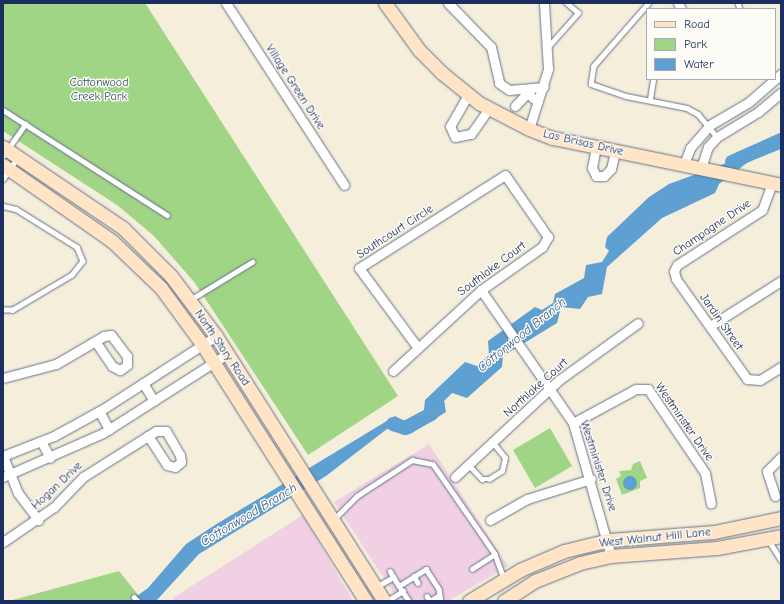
<!DOCTYPE html>
<style>
body{margin:0}
#map{position:relative;width:784px;height:604px;overflow:hidden;background:#f4eedb;font-family:"Comic Neue",sans-serif}
div>[style]{position:absolute}
[style*='--x']{left:calc(var(--x)*1px);top:calc(var(--y)*1px);width:calc(var(--w)*1px);rotate:calc(var(--a)*1deg)}
.built>*{inset:0;background:#f1d0e3}
.green>*{inset:0;background:#a1d586}
.water>*{inset:0;background:#5fa0d2}
.round{border-radius:50%}
.river>*{height:14px;margin:-7px;padding:0 7px;transform-origin:7px;border-radius:7px;background:#5fa0d2}
.roads{filter:drop-shadow(0 0 1px #67728a) drop-shadow(0 0 1px #67728a)}
.lane>*{height:4.5px;margin:-2.25px;padding:0 2.25px;transform-origin:2.25px;border-radius:2.25px;background:#fff}
.street>*{height:9px;margin:-4.5px;padding:0 4.5px;transform-origin:4.5px;border-radius:4.5px;background:#fff}
.secondary>*{height:13px;margin:-6.5px;padding:0 6.5px;transform-origin:6.5px;border-radius:6.5px;background:#ffe4c6}
span{translate:-50% -50%;white-space:nowrap;text-align:center;line-height:1.15;-webkit-text-stroke:3px #fdfcf7;paint-order:stroke}
.park-label{font-size:12px;color:#3c5868}
.street-label{font-size:12px;color:#1b2f5e}
.water-label{font-size:13px;color:#365c8c;font-style:italic}
.frame{position:absolute;inset:0;border:4px solid #1b2f5e;pointer-events:none}
.legend{position:absolute;left:646px;top:8px;width:130px;height:72px;box-sizing:border-box;background:#fdfcf7;border:1px solid #a3aaba;margin:0;padding:5px 7px;list-style:none;font-size:12px;color:#1b2f5e}
.legend li{display:flex;align-items:center;gap:8px;height:20px}
.legend b{width:20px;border:1px solid #a3aaba}
</style>
<div id="map">
<div class="built">
<div style="clip-path:polygon(429px 444px,508px 566px,448px 601px,399px 601px,334px 502px)"></div>
<div style="clip-path:polygon(303px 515px,353px 601px,174px 601px,173px 598px)"></div>
</div>
<div class="green">
<div style="clip-path:polygon(3px 3px,145px 3px,398px 396px,308px 455px,195px 283px,154px 236px,117px 205px,3px 131px)"></div>
<div style="clip-path:polygon(550px 428px,572px 466px,535px 488px,513px 450px)"></div>
<div style="clip-path:polygon(640px 461px,647px 478px,640px 481px,640px 488px,622px 495px,616px 479px,621px 476px,619px 471px,631px 470px,633px 464px)"></div>
<div style="clip-path:polygon(119px 571px,143px 601px,9px 601px)"></div>
</div>
<div class="water">
<div style="clip-path:polygon(781px 138px,781px 149px,748px 162px,719px 184px,715px 193px,662px 218px,607px 267px,602px 294px,588px 297px,580px 309px,561px 307px,557px 323px,503px 356px,502px 367px,467px 398px,452px 393px,444px 401px,446px 412px,412px 433px,405px 435px,401px 428px,394px 426px,387px 429px,326px 476px,199px 554px,156px 601px,130px 601px,148px 588px,186px 544px,215px 525px,395px 416px,416px 428px,423px 419px,425px 400px,465px 362px,477px 366px,489px 355px,488px 341px,535px 307px,542px 310px,553px 303px,555px 294px,584px 278px,586px 265px,602px 262px,609px 251px,605px 247px,607px 237px,649px 197px,669px 184px,754px 153px)"></div>
<div class="round" style="left:623px;top:476px;width:14px;height:14px"></div>
</div>
<div class="river">
<div style="--x:732;--y:162;--w:54;--a:-24.2"></div>
<div style="--x:393;--y:424;--w:13;--a:18"></div>
<div style="--x:405;--y:428;--w:30;--a:-28"></div>
<div style="--x:431;--y:414;--w:11;--a:-52"></div>
</div>
<div class="roads">
<div class="lane">
<div style="--x:649;--y:3;--w:84;--a:131.1"></div>
<div style="--x:594;--y:66;--w:18;--a:99"></div>
<div style="--x:591;--y:84;--w:37;--a:19"></div>
<div style="--x:626;--y:96;--w:62;--a:11.1"></div>
<div style="--x:687;--y:108;--w:13;--a:29"></div>
<div style="--x:698;--y:114;--w:30;--a:50"></div>
<div style="--x:738;--y:3;--w:6;--a:72"></div>
<div style="--x:547;--y:48;--w:47;--a:-48.5"></div>
<div style="--x:578;--y:13;--w:16;--a:-140"></div>
<div style="--x:650;--y:99;--w:20;--a:-81"></div>
<div style="--x:3;--y:110;--w:195;--a:32.6"></div>
<div style="--x:3;--y:156;--w:39;--a:-55"></div>
<div style="--x:3;--y:179;--w:27;--a:-56"></div>
<div style="--x:3;--y:206;--w:13;--a:13"></div>
<div style="--x:16;--y:209;--w:72;--a:31.9"></div>
<div style="--x:77;--y:247;--w:15;--a:67"></div>
<div style="--x:83;--y:261;--w:18;--a:128"></div>
<div style="--x:72;--y:275;--w:69;--a:149.3"></div>
<div style="--x:13;--y:310;--w:10;--a:180"></div>
<div style="--x:190;--y:300;--w:73;--a:-31.5"></div>
<div style="--x:468;--y:464;--w:21;--a:47"></div>
<div style="--x:482;--y:479;--w:7;--a:0"></div>
<div style="--x:489;--y:479;--w:15;--a:-32"></div>
<div style="--x:502;--y:471;--w:13;--a:-77"></div>
<div style="--x:505;--y:458;--w:21;--a:-129"></div>
<div style="--x:334;--y:519;--w:33;--a:-45"></div>
<div style="--x:357;--y:496;--w:66;--a:-33.2"></div>
<div style="--x:412;--y:460;--w:21;--a:11"></div>
<div style="--x:433;--y:464;--w:109;--a:55.4"></div>
<div style="--x:495;--y:554;--w:27;--a:70"></div>
<div style="--x:768;--y:539;--w:25;--a:58"></div>
<div style="--x:472;--y:569;--w:27;--a:-33"></div>
<div style="--x:390;--y:571;--w:17;--a:59"></div>
<div style="--x:399;--y:586;--w:32;--a:-32"></div>
<div style="--x:426;--y:569;--w:24;--a:57"></div>
<div style="--x:439;--y:589;--w:12;--a:81"></div>
<div style="--x:414;--y:576;--w:8;--a:60"></div>
<div style="--x:376;--y:587;--w:20;--a:-30"></div>
<div style="--x:401;--y:589;--w:14;--a:56"></div>
<div style="--x:427;--y:596;--w:6;--a:59"></div>
<div style="--x:134;--y:597;--w:6;--a:45"></div>
<div style="--x:387;--y:601;--w:19;--a:-32"></div>
<div style="--x:430;--y:601;--w:9;--a:-32"></div>
</div>
<div class="street">
<div style="--x:226;--y:3;--w:217;--a:57"></div>
<div style="--x:448;--y:3;--w:62;--a:45.7"></div>
<div style="--x:491;--y:47;--w:37;--a:77"></div>
<div style="--x:499;--y:83;--w:12;--a:35"></div>
<div style="--x:509;--y:90;--w:35;--a:-5"></div>
<div style="--x:678;--y:3;--w:7;--a:63"></div>
<div style="--x:468;--y:95;--w:36;--a:120"></div>
<div style="--x:450;--y:126;--w:12;--a:66"></div>
<div style="--x:455;--y:137;--w:16;--a:-11"></div>
<div style="--x:471;--y:134;--w:32;--a:-55"></div>
<div style="--x:515;--y:106;--w:18;--a:-47"></div>
<div style="--x:527;--y:93;--w:14;--a:39"></div>
<div style="--x:529;--y:129;--w:63;--a:-72.4"></div>
<div style="--x:548;--y:69;--w:66;--a:-93.5"></div>
<div style="--x:596;--y:147;--w:21;--a:101"></div>
<div style="--x:592;--y:168;--w:9;--a:63"></div>
<div style="--x:596;--y:176;--w:8;--a:0"></div>
<div style="--x:604;--y:176;--w:10;--a:-45"></div>
<div style="--x:611;--y:169;--w:18;--a:-77"></div>
<div style="--x:684;--y:164;--w:17;--a:-69"></div>
<div style="--x:690;--y:148;--w:30;--a:-49"></div>
<div style="--x:710;--y:125;--w:45;--a:-30.5"></div>
<div style="--x:749;--y:102;--w:43;--a:-41.2"></div>
<div style="--x:701;--y:168;--w:22;--a:-72"></div>
<div style="--x:708;--y:147;--w:13;--a:-48"></div>
<div style="--x:717;--y:137;--w:48;--a:-31.4"></div>
<div style="--x:758;--y:112;--w:30;--a:-40"></div>
<div style="--x:772;--y:183;--w:29;--a:110"></div>
<div style="--x:762;--y:210;--w:101;--a:147.1"></div>
<div style="--x:677;--y:265;--w:7;--a:117"></div>
<div style="--x:674;--y:271;--w:8;--a:76"></div>
<div style="--x:676;--y:279;--w:123;--a:54.6"></div>
<div style="--x:747;--y:379;--w:13;--a:4"></div>
<div style="--x:760;--y:380;--w:25;--a:-32"></div>
<div style="--x:481;--y:290;--w:162;--a:55.3"></div>
<div style="--x:573;--y:423;--w:138;--a:74.1"></div>
<div style="--x:710;--y:326;--w:84;--a:-32.4"></div>
<div style="--x:393;--y:371;--w:120;--a:-42.6"></div>
<div style="--x:481;--y:290;--w:75;--a:-35.2"></div>
<div style="--x:542;--y:247;--w:12;--a:-59"></div>
<div style="--x:548;--y:237;--w:75;--a:-124.7"></div>
<div style="--x:505;--y:175;--w:173;--a:147.5"></div>
<div style="--x:359;--y:268;--w:99;--a:53.6"></div>
<div style="--x:3;--y:378;--w:55;--a:-14.8"></div>
<div style="--x:56;--y:364;--w:56;--a:-30.3"></div>
<div style="--x:104;--y:336;--w:7;--a:-8"></div>
<div style="--x:111;--y:335;--w:26;--a:53"></div>
<div style="--x:127;--y:356;--w:9;--a:90"></div>
<div style="--x:127;--y:365;--w:9;--a:144"></div>
<div style="--x:120;--y:370;--w:9;--a:-153"></div>
<div style="--x:112;--y:366;--w:29;--a:-124"></div>
<div style="--x:143;--y:383;--w:21;--a:59"></div>
<div style="--x:99;--y:411;--w:21;--a:61"></div>
<div style="--x:573;--y:423;--w:72;--a:-28.4"></div>
<div style="--x:636;--y:389;--w:12;--a:0"></div>
<div style="--x:648;--y:389;--w:102;--a:55.8"></div>
<div style="--x:705;--y:473;--w:31;--a:79"></div>
<div style="--x:41;--y:441;--w:19;--a:62"></div>
<div style="--x:3;--y:456;--w:55;--a:-21.4"></div>
<div style="--x:54;--y:436;--w:56;--a:-28.9"></div>
<div style="--x:103;--y:409;--w:135;--a:-32.9"></div>
<div style="--x:3;--y:456;--w:40;--a:68"></div>
<div style="--x:18;--y:493;--w:34;--a:53"></div>
<div style="--x:3;--y:477;--w:109;--a:-23.7"></div>
<div style="--x:103;--y:433;--w:147;--a:-32.5"></div>
<div style="--x:455;--y:477;--w:142;--a:-43"></div>
<div style="--x:559;--y:380;--w:97;--a:-35.8"></div>
<div style="--x:775;--y:496;--w:26;--a:-108"></div>
<div style="--x:767;--y:471;--w:20;--a:-45"></div>
<div style="--x:490;--y:520;--w:43;--a:-29.6"></div>
<div style="--x:527;--y:499;--w:67;--a:-17.4"></div>
<div style="--x:3;--y:542;--w:62;--a:-34.5"></div>
<div style="--x:54;--y:507;--w:42;--a:-46"></div>
<div style="--x:83;--y:477;--w:86;--a:-32.2"></div>
<div style="--x:156;--y:431;--w:10;--a:0"></div>
<div style="--x:166;--y:431;--w:28;--a:60"></div>
<div style="--x:180;--y:455;--w:7;--a:82"></div>
<div style="--x:181;--y:462;--w:8;--a:140"></div>
<div style="--x:175;--y:467;--w:8;--a:-166"></div>
<div style="--x:167;--y:465;--w:35;--a:-123"></div>
</div>
<div class="secondary">
<div style="--x:385;--y:3;--w:58;--a:54.1"></div>
<div style="--x:419;--y:50;--w:33;--a:45"></div>
<div style="--x:442;--y:73;--w:48;--a:39"></div>
<div style="--x:479;--y:103;--w:56;--a:27.5"></div>
<div style="--x:529;--y:129;--w:26;--a:21"></div>
<div style="--x:553;--y:138;--w:233;--a:11.6"></div>
<div style="--x:3;--y:147;--w:145;--a:34"></div>
<div style="--x:123;--y:228;--w:68;--a:45"></div>
<div style="--x:171;--y:276;--w:75;--a:53.1"></div>
<div style="--x:216;--y:336;--w:314;--a:57.6"></div>
<div style="--x:3;--y:165;--w:133;--a:34.9"></div>
<div style="--x:112;--y:241;--w:68;--a:43.8"></div>
<div style="--x:161;--y:288;--w:69;--a:53.8"></div>
<div style="--x:202;--y:344;--w:305;--a:57.5"></div>
<div style="--x:469;--y:601;--w:60;--a:-31.3"></div>
<div style="--x:520;--y:570;--w:48;--a:-23.4"></div>
<div style="--x:564;--y:551;--w:46;--a:-13.7"></div>
<div style="--x:609;--y:540;--w:105;--a:-4.4"></div>
<div style="--x:714;--y:532;--w:68;--a:-11.8"></div>
<div style="--x:504;--y:601;--w:37;--a:-33"></div>
<div style="--x:535;--y:581;--w:48;--a:-21.8"></div>
<div style="--x:580;--y:563;--w:32;--a:-13"></div>
<div style="--x:611;--y:556;--w:106;--a:-4.3"></div>
<div style="--x:717;--y:548;--w:65;--a:-10.6"></div>
</div>
</div>
<div class="park-label">
<span style="left:99px;top:90px">Cottonwood<br>Creek Park</span>
</div>
<div class="street-label">
<span style="left:295px;top:87px;rotate:57deg">Village Green Drive</span>
<span style="left:583px;top:143px;rotate:13deg">Las Brisas Drive</span>
<span style="left:712px;top:228px;rotate:-34deg">Champagne Drive</span>
<span style="left:395px;top:232px;rotate:-33deg">Southcourt Circle</span>
<span style="left:492px;top:269px;rotate:-37deg">Southlake Court</span>
<span style="left:721px;top:322px;rotate:55deg">Jardin Street</span>
<span style="left:222px;top:348px;rotate:56deg">North Story Road</span>
<span style="left:536px;top:388px;rotate:-42deg">Northlake Court</span>
<span style="left:684px;top:422px;rotate:55deg">Westminster Drive</span>
<span style="left:598px;top:466px;rotate:72deg">Westminister Drive</span>
<span style="left:57px;top:486px;rotate:-43deg">Hogan Drive</span>
<span style="left:655px;top:538px;rotate:-6deg">West Walnut Hill Lane</span>
</div>
<div class="water-label">
<span style="left:522px;top:335px;rotate:-39deg">Cottonwood Branch</span>
<span style="left:249px;top:515px;rotate:-31deg">Cottonwood Branch</span>
</div>
<div class="frame"></div>
<ul class="legend">
<li><b style="height:5px;background:#ffe4c6"></b>Road</li>
<li><b style="height:11px;background:#a1d586"></b>Park</li>
<li><b style="height:11px;background:#5fa0d2"></b>Water</li>
</ul>
</div>
